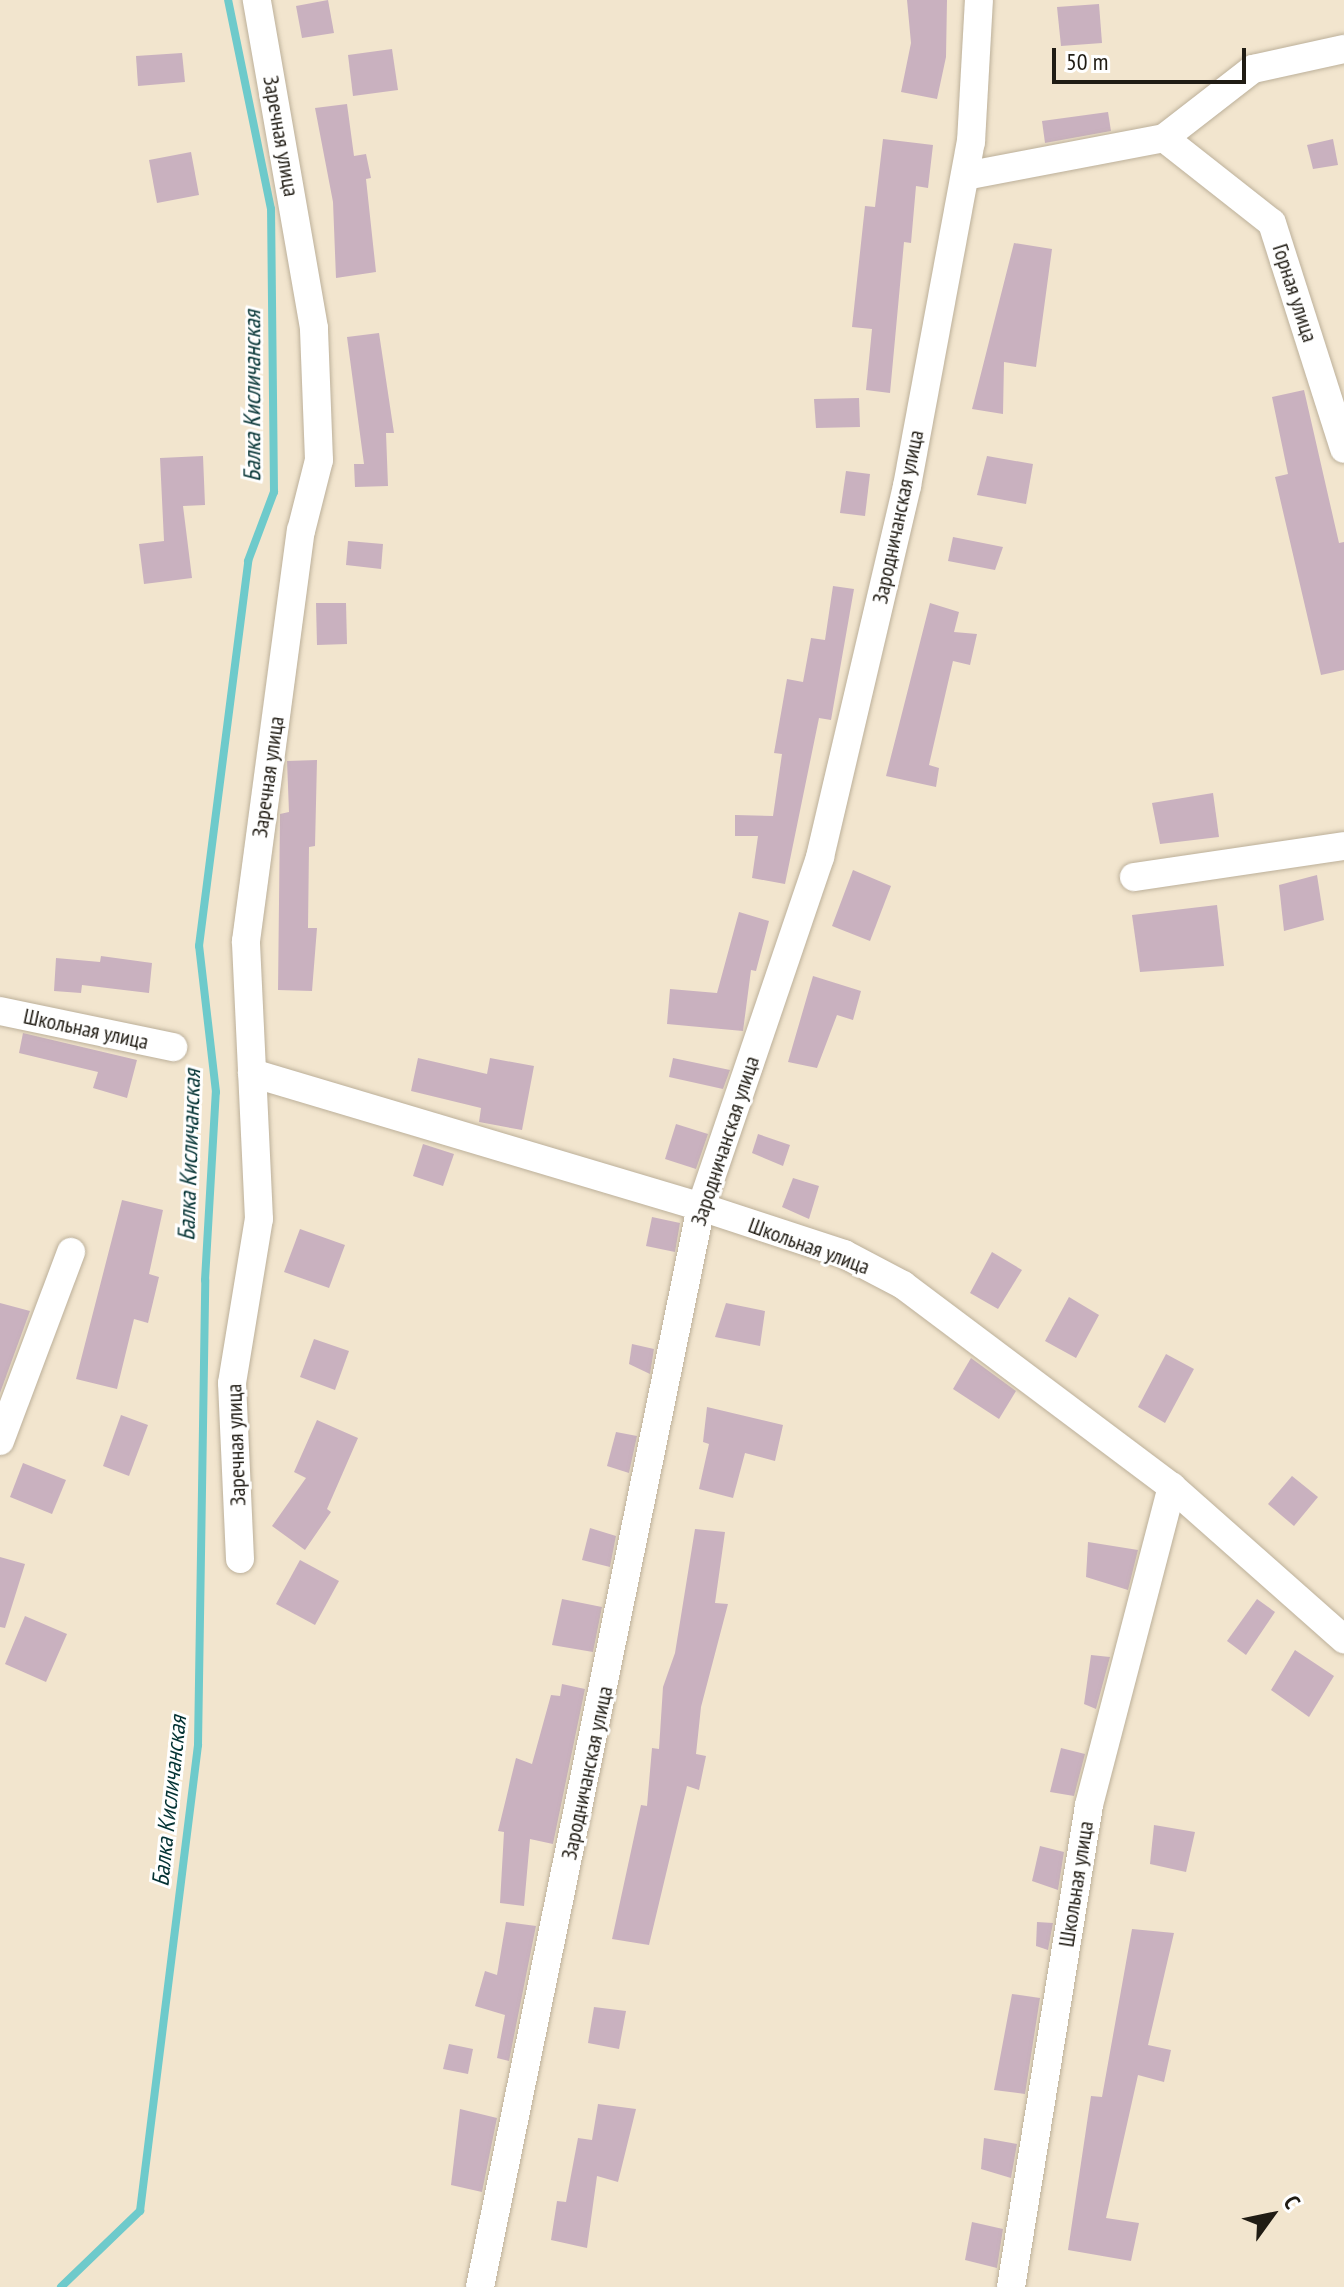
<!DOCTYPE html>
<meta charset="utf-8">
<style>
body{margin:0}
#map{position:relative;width:1344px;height:2287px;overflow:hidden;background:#f2e5ce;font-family:"PT Sans Narrow",sans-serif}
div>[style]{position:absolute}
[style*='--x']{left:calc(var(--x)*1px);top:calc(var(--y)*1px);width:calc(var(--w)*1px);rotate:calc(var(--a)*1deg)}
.stream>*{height:8px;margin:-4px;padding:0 4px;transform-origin:4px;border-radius:4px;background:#6ecacb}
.building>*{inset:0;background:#c9b1bf}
.roads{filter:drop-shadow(0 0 2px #bcb09a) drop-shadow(0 0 2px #bcb09a)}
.minor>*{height:28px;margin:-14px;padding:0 14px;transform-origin:14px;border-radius:14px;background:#fff}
span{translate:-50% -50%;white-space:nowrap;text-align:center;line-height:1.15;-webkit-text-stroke:6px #fff;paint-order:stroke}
.street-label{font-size:22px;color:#201c14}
.water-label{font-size:24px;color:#033233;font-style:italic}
.north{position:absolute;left:1232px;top:2175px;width:80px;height:80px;-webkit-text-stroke:6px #fff;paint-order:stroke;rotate:57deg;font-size:22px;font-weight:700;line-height:32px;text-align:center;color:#201c14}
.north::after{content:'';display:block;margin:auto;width:28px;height:36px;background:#201c14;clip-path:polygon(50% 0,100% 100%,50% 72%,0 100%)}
.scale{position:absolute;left:1052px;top:48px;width:194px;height:36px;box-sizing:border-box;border:4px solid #201c14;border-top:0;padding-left:10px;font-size:24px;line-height:28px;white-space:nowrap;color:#201c14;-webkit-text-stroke:6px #fff;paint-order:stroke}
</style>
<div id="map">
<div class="stream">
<div style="--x:61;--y:2287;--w:110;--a:-43.9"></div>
<div style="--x:140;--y:2211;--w:470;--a:-82.9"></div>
<div style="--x:198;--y:1745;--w:465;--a:-89.1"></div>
<div style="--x:205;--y:1280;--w:188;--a:-86.7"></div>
<div style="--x:216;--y:1092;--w:147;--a:-96.6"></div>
<div style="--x:199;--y:946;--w:388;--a:-82.7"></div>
<div style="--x:248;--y:561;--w:74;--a:-69.4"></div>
<div style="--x:274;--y:492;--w:283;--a:-90.6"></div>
<div style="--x:271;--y:209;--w:213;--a:-101.6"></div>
</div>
<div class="building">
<div style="clip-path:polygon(328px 0,334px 33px,302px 38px,296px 6px)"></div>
<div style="clip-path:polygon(907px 0,947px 0,946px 57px,937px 99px,901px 92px,911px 43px)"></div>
<div style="clip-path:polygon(1099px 4px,1102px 43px,1061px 46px,1057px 7px)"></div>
<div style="clip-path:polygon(392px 49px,398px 90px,353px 96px,348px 55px)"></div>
<div style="clip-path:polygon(182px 53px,185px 82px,138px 86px,136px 56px)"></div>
<div style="clip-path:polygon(347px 104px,354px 156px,366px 154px,371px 178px,366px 179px,376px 272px,336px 278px,333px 202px,315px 108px)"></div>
<div style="clip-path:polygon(1108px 112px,1111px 131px,1045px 143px,1042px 121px)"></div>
<div style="clip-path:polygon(883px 139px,933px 145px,928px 188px,916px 186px,911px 243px,904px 242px,890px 393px,866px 390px,872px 329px,852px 327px,865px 206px,875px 207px)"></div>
<div style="clip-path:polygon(1333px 139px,1338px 165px,1313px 169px,1307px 145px)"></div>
<div style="clip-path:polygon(191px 152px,199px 195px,157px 203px,149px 160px)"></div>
<div style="clip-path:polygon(1014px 243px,1052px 249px,1036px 367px,1004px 362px,1003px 414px,972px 409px)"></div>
<div style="clip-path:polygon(379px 333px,394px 433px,386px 433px,388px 486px,355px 487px,354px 464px,364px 464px,347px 337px)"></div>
<div style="clip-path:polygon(1304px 390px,1339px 543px,1344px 542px,1344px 670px,1321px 675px,1275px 477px,1288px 474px,1272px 397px)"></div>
<div style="clip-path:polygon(859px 398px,860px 427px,816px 428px,814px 399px)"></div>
<div style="clip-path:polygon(203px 456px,205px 505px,183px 506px,192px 578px,144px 584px,139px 544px,164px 541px,160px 458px)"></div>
<div style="clip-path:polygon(987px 456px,1033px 464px,1026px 504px,977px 495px)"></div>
<div style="clip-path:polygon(846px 471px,870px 474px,865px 516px,840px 513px)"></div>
<div style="clip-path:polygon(953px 537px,1003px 547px,995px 570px,948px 561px)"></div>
<div style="clip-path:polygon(348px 541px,383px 544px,381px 569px,346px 565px)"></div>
<div style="clip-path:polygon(833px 586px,854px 589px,831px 720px,819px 718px,785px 884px,752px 878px,758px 836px,735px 836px,735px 815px,773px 816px,782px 754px,774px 753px,787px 679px,803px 682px,811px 638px,825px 640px)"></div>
<div style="clip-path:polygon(316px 603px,346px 603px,347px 644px,317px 645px)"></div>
<div style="clip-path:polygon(930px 603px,959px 612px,954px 632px,977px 634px,970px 665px,953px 661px,929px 765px,939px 768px,936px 787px,886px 776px)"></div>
<div style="clip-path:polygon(317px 760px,315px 846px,309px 847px,308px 928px,317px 928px,312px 991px,278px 990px,280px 814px,289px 812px,287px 761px)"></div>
<div style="clip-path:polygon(1213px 793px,1219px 837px,1160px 844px,1152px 803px)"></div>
<div style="clip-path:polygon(853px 870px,891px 886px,870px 941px,832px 926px)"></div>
<div style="clip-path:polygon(1317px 875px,1324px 920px,1284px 931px,1279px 885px)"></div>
<div style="clip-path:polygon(1217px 905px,1224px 966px,1140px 972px,1132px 915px)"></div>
<div style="clip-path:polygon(739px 912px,769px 921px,756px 971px,751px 970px,743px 1031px,667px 1024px,670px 989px,717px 993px)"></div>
<div style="clip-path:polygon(101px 956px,152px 963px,149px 993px,82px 985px,81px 993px,54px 991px,56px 958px,100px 962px)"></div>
<div style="clip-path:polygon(813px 976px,861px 991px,853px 1020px,837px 1015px,817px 1068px,788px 1062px)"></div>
<div style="clip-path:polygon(23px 1033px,137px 1060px,127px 1098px,93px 1088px,98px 1072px,19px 1053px)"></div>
<div style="clip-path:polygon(418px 1058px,487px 1074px,490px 1058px,534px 1066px,522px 1130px,479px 1122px,481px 1108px,411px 1091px)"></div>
<div style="clip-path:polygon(673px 1058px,730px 1070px,723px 1089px,669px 1077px)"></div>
<div style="clip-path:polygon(676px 1124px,708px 1134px,696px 1169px,665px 1159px)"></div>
<div style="clip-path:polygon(758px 1134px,790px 1145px,783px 1166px,752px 1153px)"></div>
<div style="clip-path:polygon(423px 1144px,454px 1154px,443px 1186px,413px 1176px)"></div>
<div style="clip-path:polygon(793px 1178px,819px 1186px,809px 1219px,782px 1207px)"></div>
<div style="clip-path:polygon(122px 1200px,163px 1210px,149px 1274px,159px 1277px,148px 1323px,134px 1319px,117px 1389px,76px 1379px)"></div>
<div style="clip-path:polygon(652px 1217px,680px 1223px,675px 1252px,646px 1246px)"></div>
<div style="clip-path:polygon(300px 1229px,345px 1245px,329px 1288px,284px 1272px)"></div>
<div style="clip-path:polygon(992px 1252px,1022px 1270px,998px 1309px,970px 1293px)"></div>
<div style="clip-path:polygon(1069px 1297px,1099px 1315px,1076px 1358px,1045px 1341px)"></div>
<div style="clip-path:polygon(0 1303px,30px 1311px,0 1393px)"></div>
<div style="clip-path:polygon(726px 1303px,765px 1311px,760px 1346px,715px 1337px)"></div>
<div style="clip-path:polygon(314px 1339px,349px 1351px,335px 1390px,300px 1377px)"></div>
<div style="clip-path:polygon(632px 1344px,654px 1349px,650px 1374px,629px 1364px)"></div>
<div style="clip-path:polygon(1166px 1354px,1194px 1369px,1165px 1423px,1138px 1407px)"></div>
<div style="clip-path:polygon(971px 1358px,1016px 1391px,999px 1419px,953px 1389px)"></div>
<div style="clip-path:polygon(707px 1407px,783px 1425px,775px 1461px,745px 1453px,733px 1498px,699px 1489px,709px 1444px,703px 1442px)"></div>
<div style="clip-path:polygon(121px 1415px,148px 1425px,129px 1476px,103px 1466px)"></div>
<div style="clip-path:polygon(317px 1420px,358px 1438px,327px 1509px,331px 1512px,305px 1550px,272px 1526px,306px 1478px,294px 1472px)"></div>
<div style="clip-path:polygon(616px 1432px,637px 1436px,629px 1473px,607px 1466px)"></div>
<div style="clip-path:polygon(23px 1463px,66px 1480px,52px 1514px,10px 1497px)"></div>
<div style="clip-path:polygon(1292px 1476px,1318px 1497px,1294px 1526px,1268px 1504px)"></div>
<div style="clip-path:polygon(590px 1528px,616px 1536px,610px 1567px,582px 1560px)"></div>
<div style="clip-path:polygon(695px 1529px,725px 1532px,715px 1603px,728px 1604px,701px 1707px,696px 1754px,706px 1756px,699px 1790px,687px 1786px,649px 1945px,612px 1939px,641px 1805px,647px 1806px,652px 1748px,659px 1749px,663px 1687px,675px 1653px)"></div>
<div style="clip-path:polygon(1088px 1542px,1138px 1550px,1128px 1590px,1086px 1577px)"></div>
<div style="clip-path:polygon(0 1557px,25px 1564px,5px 1628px,0 1627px)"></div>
<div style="clip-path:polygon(300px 1560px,339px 1581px,315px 1625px,276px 1604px)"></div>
<div style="clip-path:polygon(562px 1599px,602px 1607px,593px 1652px,552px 1645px)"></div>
<div style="clip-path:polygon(1257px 1599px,1275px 1612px,1246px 1655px,1227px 1641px)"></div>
<div style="clip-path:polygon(25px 1616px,67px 1634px,46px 1682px,5px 1664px)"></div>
<div style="clip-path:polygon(1295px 1650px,1334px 1676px,1309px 1717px,1271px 1690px)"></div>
<div style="clip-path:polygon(1091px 1655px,1110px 1657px,1096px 1709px,1084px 1704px)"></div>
<div style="clip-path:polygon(562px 1684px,585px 1689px,553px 1844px,530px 1839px,524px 1906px,500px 1903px,504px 1832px,498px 1831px,516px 1758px,532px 1764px,551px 1695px,560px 1696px)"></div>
<div style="clip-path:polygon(1061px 1748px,1085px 1754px,1074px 1796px,1050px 1792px)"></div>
<div style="clip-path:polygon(1154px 1825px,1195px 1832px,1186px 1872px,1150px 1864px)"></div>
<div style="clip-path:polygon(1040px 1846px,1064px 1852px,1058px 1890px,1032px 1881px)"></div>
<div style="clip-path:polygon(506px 1922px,536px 1926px,509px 2061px,497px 2058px,505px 2015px,475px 2006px,485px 1971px,497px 1975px)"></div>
<div style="clip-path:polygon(1037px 1922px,1053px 1923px,1048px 1950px,1036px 1946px)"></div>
<div style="clip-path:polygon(1132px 1929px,1174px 1933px,1148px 2045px,1171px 2050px,1164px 2082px,1138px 2075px,1106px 2218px,1139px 2223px,1131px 2261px,1068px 2250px,1091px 2096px,1102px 2097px)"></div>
<div style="clip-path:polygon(1012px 1994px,1040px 1998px,1025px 2094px,994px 2090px)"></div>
<div style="clip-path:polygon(594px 2007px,626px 2011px,619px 2049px,588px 2043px)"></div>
<div style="clip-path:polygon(449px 2044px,473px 2049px,468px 2074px,443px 2069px)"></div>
<div style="clip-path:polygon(598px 2104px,636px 2109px,618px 2182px,597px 2176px,587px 2248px,551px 2240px,557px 2201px,566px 2202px,578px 2138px,592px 2140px)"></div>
<div style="clip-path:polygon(460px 2109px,497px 2118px,482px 2192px,451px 2185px)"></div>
<div style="clip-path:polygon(984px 2138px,1017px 2144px,1011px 2178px,981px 2169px)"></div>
<div style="clip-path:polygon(972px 2222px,1003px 2229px,997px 2268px,965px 2260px)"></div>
</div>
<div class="roads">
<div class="minor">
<div style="--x:1164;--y:138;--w:137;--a:38.2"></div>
<div style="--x:1272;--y:223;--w:237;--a:72.3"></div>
<div style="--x:965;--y:176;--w:203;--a:-10.8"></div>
<div style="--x:1164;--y:138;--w:113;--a:-37.8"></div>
<div style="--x:1253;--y:69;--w:93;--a:-12.4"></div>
<div style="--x:1134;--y:877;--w:212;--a:-8.4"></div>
<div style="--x:0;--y:1011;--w:177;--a:11.8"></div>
<div style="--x:252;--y:1073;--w:469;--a:16.6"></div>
<div style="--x:701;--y:1207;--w:151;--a:18.2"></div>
<div style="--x:844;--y:1254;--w:67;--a:27.7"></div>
<div style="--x:903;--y:1285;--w:336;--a:36.9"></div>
<div style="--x:1172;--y:1487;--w:230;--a:41.5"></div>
<div style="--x:0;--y:1441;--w:202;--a:-69.4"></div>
<div style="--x:240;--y:1559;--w:176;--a:-92.6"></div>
<div style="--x:232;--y:1383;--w:166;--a:-80.7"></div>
<div style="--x:259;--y:1219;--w:278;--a:-92.7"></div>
<div style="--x:246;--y:941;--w:414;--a:-82.4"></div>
<div style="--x:301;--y:531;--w:73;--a:-75.8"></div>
<div style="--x:319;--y:460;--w:132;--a:-92.2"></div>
<div style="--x:314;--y:328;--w:333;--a:-99.9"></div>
<div style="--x:480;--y:2287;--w:1102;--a:-78.44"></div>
<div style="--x:701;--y:1207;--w:370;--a:-71.2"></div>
<div style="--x:820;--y:857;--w:381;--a:-76.8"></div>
<div style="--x:907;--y:486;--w:350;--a:-79.5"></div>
<div style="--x:971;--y:142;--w:142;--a:-86.8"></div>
<div style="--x:1011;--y:2287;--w:488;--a:-80.8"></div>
<div style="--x:1089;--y:1805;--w:329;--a:-75.4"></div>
</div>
</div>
<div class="street-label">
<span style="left:281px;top:136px;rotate:80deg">Заречная улица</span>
<span style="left:1295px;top:293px;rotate:72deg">Горная улица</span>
<span style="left:898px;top:517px;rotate:-78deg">Зародничанская улица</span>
<span style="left:268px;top:777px;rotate:-82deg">Заречная улица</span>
<span style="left:86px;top:1029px;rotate:12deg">Школьная улица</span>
<span style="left:725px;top:1141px;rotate:-72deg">Зародничанская улица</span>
<span style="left:809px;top:1246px;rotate:20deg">Школьная улица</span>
<span style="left:236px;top:1445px;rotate:-92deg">Заречная улица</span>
<span style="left:587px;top:1773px;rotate:-78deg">Зародничанская улица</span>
<span style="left:1076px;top:1884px;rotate:-81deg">Школьная улица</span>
</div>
<div class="water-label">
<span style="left:252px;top:396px;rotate:-90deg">Балка Кисличанская</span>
<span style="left:189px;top:1155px;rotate:-88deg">Балка Кисличанская</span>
<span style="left:169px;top:1801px;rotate:-84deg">Балка Кисличанская</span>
</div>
<div class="north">С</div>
<div class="scale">50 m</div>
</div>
